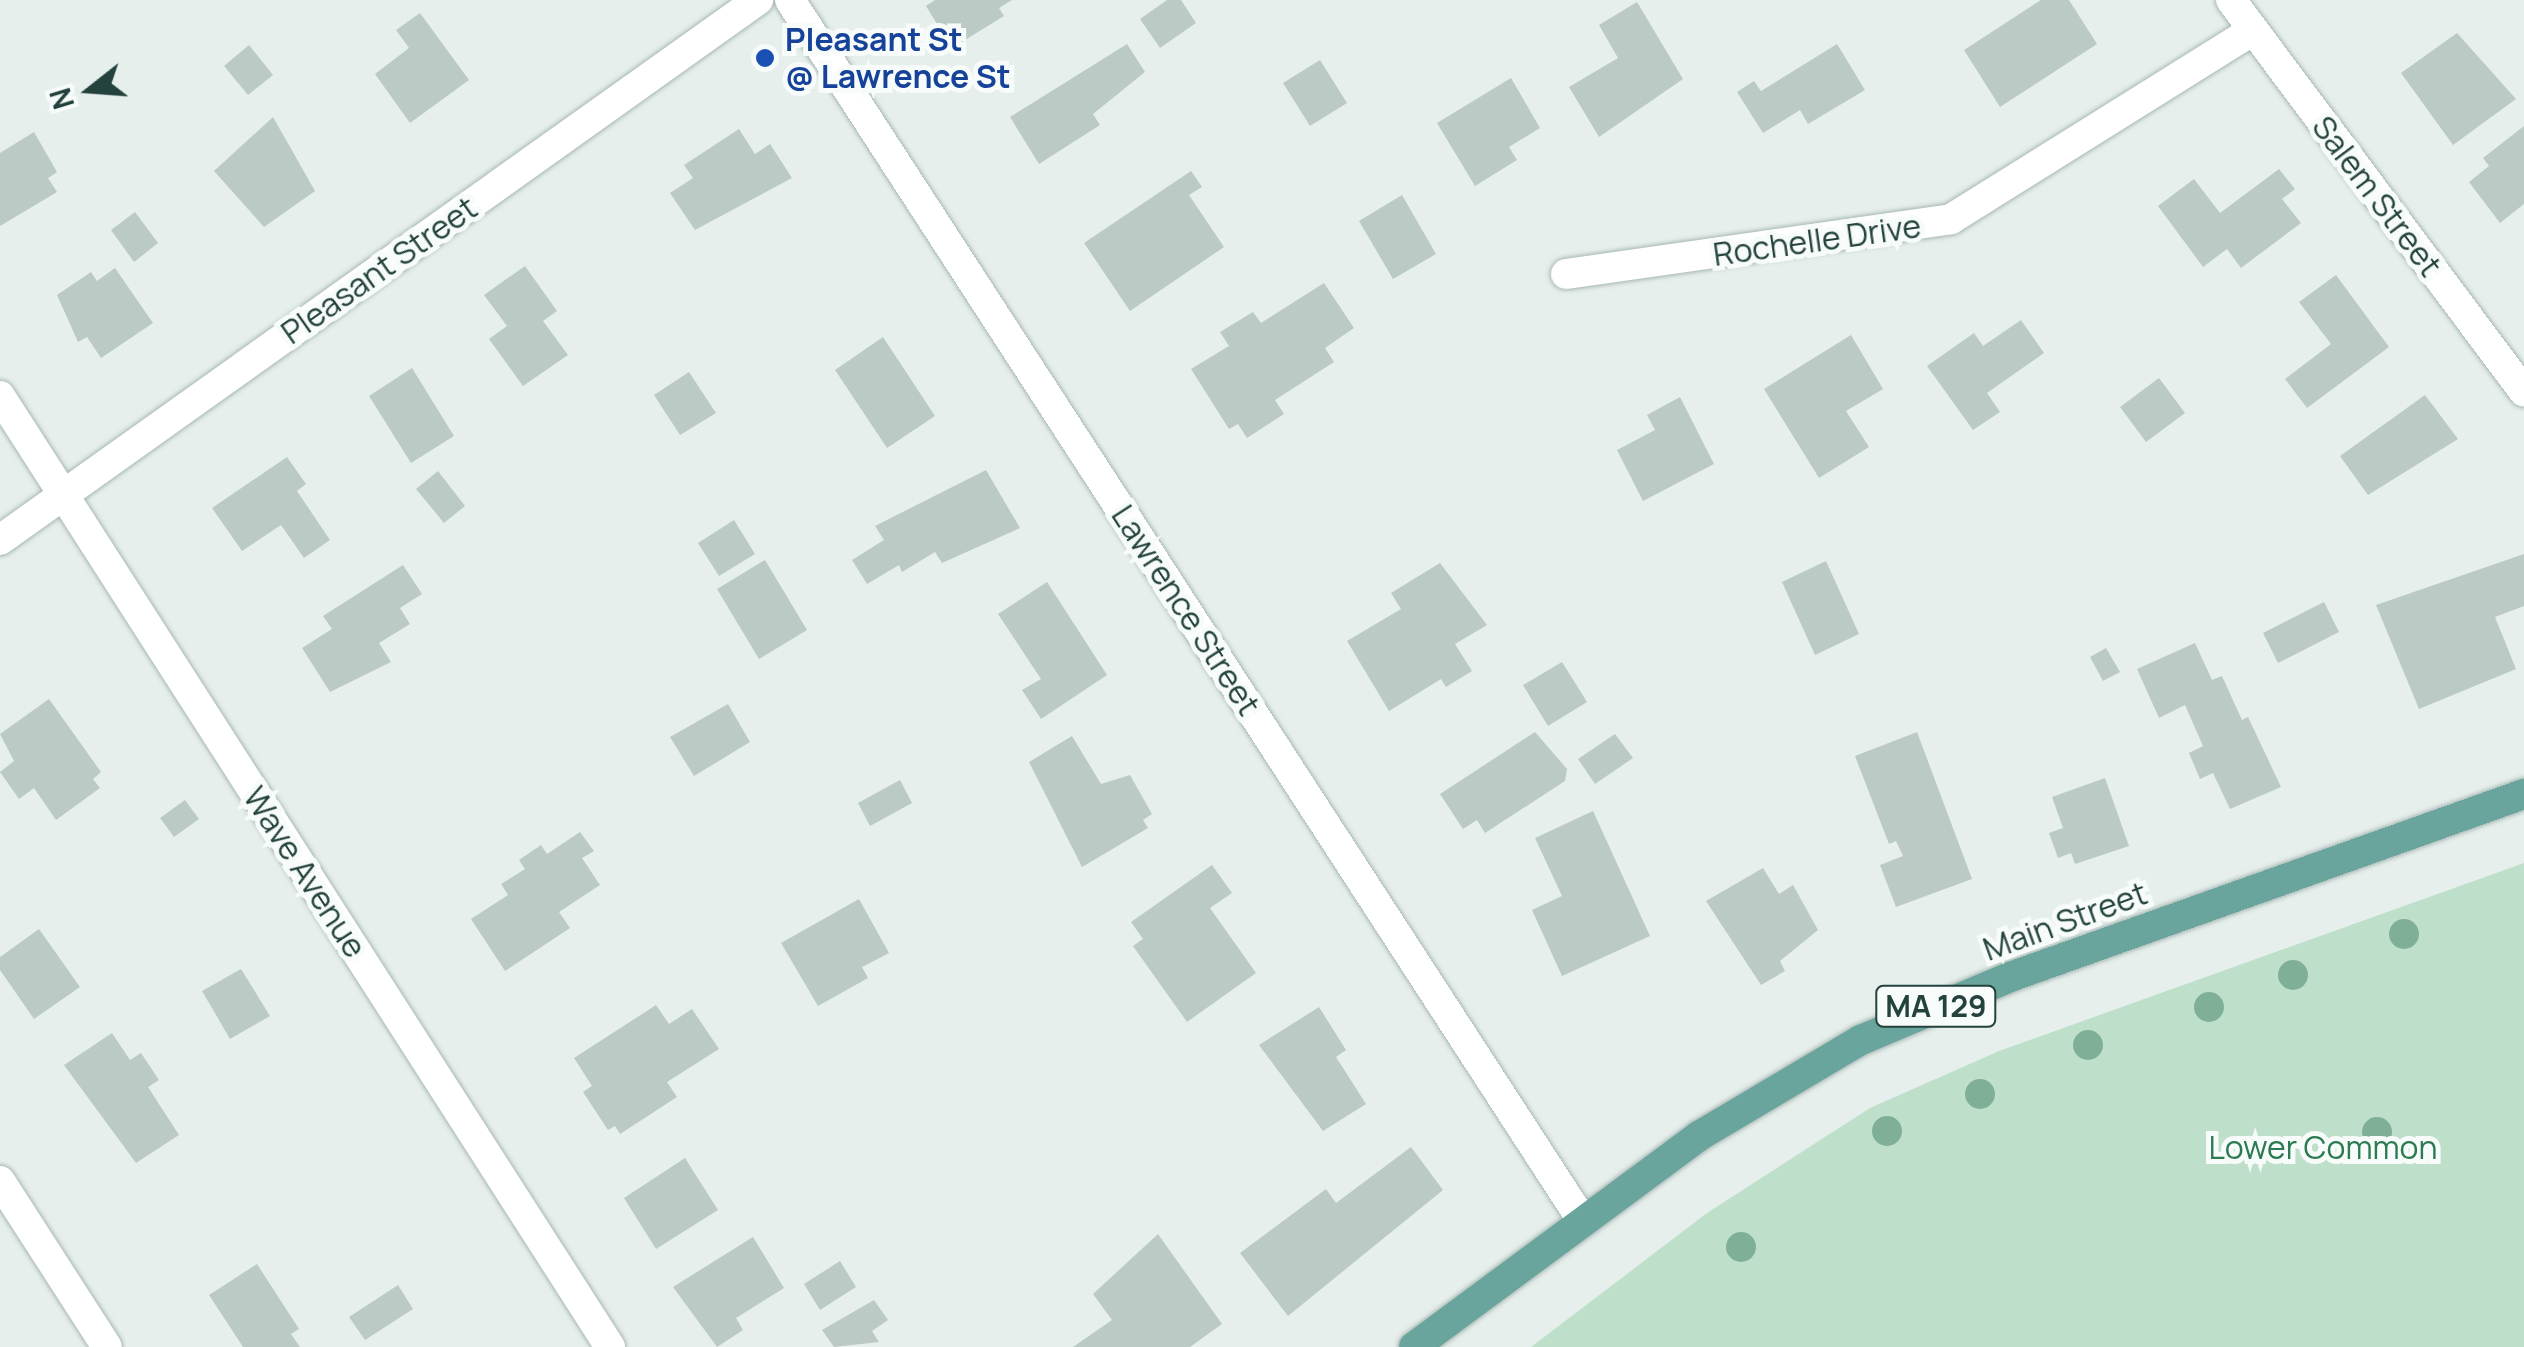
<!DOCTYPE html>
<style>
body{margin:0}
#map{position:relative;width:2524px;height:1347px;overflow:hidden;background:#e6efec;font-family:Manrope,sans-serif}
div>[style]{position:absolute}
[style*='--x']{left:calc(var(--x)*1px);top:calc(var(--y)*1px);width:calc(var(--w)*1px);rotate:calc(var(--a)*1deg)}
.green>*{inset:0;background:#bee0cb}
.building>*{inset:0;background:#bbcac5}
.roads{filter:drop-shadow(0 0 2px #a8b8b4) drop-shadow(0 0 2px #a8b8b4)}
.street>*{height:30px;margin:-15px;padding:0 15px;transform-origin:15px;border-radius:15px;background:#fff}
.secondary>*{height:30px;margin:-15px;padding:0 15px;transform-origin:15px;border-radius:15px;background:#fff}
.primary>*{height:30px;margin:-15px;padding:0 15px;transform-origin:15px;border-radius:15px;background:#69a59c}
.trees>*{width:30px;height:30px;margin:-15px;border-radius:50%;background:#80af97}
.dots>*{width:28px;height:28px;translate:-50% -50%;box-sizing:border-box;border:5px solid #f7fbf9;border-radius:50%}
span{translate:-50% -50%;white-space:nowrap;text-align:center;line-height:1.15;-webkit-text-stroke:10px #f7fbf9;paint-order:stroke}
.shield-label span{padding:2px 8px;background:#f7fbf9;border:2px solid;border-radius:8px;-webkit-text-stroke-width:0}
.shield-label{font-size:30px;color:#23423d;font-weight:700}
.transit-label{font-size:32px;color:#164399;font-weight:700}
.left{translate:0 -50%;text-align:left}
.street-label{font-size:32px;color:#23423d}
.park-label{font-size:32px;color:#2c7a52}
.north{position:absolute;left:40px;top:40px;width:100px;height:100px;-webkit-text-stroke:8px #f7fbf9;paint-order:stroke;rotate:253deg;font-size:28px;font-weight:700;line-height:40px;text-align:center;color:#23423d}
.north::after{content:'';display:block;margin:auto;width:35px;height:45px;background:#23423d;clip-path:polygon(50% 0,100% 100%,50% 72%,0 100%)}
</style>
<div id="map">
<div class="green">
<div style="clip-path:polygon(2524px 863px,2524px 1347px,1531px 1347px,1707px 1213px,1870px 1108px,1999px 1051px)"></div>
</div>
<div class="building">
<div style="clip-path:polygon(935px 0,1012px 0,999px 8px,1004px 16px,952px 48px,926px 6px)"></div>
<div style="clip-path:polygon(1167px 0,1181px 0,1196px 23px,1160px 48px,1140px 19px)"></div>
<div style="clip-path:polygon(2041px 0,2069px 0,2097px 44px,2000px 107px,1964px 50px)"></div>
<div style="clip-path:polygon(1637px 2px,1683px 79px,1599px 137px,1569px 87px,1618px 58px,1599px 25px)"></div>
<div style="clip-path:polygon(420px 13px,469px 80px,410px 123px,375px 74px,409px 48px,396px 30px)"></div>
<div style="clip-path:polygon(2457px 33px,2516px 99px,2453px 145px,2401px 73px)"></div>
<div style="clip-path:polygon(1127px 44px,1145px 72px,1093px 114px,1100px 125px,1039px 164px,1010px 117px)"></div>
<div style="clip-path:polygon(1837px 44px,1865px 90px,1808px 124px,1800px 110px,1763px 133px,1737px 92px,1754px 81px,1761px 91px)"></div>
<div style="clip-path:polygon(249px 45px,273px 75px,248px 95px,224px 66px)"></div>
<div style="clip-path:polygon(1320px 60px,1347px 103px,1310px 126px,1283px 83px)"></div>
<div style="clip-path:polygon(1511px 78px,1540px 128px,1509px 147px,1517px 160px,1475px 186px,1437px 123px)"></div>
<div style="clip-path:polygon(273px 117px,315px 191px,264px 227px,214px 171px)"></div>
<div style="clip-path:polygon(2524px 126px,2524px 204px,2500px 223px,2469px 182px,2489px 166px,2483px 158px)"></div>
<div style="clip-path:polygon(739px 129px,755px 154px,770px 144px,792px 178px,695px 230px,670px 193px,693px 178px,684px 165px)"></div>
<div style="clip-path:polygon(34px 132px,57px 172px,48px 178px,57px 192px,0 226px,0 153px)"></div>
<div style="clip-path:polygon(2279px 169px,2295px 189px,2282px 199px,2301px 223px,2241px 268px,2227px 249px,2203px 267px,2158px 206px,2194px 179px,2220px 213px)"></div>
<div style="clip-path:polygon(1191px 171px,1202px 187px,1189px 195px,1224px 247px,1130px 311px,1084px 243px)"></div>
<div style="clip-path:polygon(1402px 195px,1436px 254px,1393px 279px,1359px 221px)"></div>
<div style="clip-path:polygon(135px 212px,158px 243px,134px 262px,111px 230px)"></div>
<div style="clip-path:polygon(525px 266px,557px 311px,543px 321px,568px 355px,523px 386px,489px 339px,507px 326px,484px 295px)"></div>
<div style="clip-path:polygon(115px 268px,153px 323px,101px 358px,87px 337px,78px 342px,57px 295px,91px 272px,97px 281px)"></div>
<div style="clip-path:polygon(2336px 275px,2389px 347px,2307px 408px,2285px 379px,2331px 344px,2299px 302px)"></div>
<div style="clip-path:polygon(1324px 283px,1354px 328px,1325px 348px,1334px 362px,1275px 400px,1284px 414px,1247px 438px,1238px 424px,1229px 429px,1191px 369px,1229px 346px,1220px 332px,1253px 312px,1261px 323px)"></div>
<div style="clip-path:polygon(2021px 320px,2044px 353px,1987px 393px,2000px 412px,1973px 430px,1927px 366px,1974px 333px,1983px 346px)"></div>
<div style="clip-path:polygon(1851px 335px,1883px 389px,1846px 411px,1869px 447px,1819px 478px,1764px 389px)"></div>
<div style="clip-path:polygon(883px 337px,935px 416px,887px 448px,835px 370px)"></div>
<div style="clip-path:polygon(412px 368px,454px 436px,411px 463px,369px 396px)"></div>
<div style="clip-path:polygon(689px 372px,716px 413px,680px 435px,654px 395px)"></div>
<div style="clip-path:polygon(2159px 378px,2185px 413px,2146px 442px,2120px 407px)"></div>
<div style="clip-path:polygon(2425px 395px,2458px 439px,2368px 495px,2340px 456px)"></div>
<div style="clip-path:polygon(1680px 397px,1714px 464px,1643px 501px,1617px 450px,1655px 430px,1647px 415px)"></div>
<div style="clip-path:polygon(287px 457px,306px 484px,297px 491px,330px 540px,304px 558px,281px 525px,242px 551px,212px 508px)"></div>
<div style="clip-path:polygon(986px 470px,1020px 528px,942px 563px,935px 552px,902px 572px,899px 565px,867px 584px,852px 560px,884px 540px,875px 526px)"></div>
<div style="clip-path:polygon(438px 471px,465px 506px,444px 523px,416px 489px)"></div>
<div style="clip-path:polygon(734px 520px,755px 554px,719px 576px,698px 543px)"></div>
<div style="clip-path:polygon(2524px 554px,2524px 606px,2495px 617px,2516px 669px,2419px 709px,2376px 605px)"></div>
<div style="clip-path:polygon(765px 560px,807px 630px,759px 659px,717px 589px)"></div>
<div style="clip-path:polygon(1826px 561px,1859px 634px,1815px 655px,1782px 582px)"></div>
<div style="clip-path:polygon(1440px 563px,1487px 625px,1455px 644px,1472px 671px,1446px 687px,1441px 679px,1389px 711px,1347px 641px,1401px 609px,1391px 593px)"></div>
<div style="clip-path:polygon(403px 565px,422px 594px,400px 608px,410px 624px,379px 643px,391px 662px,330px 692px,302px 648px,332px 629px,323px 616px)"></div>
<div style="clip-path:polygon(1047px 582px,1107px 675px,1041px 719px,1022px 690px,1041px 679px,998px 614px)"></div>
<div style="clip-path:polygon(2324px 602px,2339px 632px,2278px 663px,2263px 633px)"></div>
<div style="clip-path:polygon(2195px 643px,2212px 680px,2222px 676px,2242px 720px,2248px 717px,2281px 787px,2230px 809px,2213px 773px,2200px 779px,2189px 753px,2203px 746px,2185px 705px,2159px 718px,2137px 669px)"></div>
<div style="clip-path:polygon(2106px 648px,2120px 672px,2103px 681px,2090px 657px)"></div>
<div style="clip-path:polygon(1562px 662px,1587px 702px,1548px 726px,1523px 685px)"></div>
<div style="clip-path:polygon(49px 699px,101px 772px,93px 779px,100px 788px,56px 820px,34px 788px,19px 799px,0 772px,14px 761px,0 734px)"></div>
<div style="clip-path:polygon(728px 704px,750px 742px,694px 776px,670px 737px)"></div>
<div style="clip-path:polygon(1535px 732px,1567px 769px,1565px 781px,1485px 833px,1477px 820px,1463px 829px,1440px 794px)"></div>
<div style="clip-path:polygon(1917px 732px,1972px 879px,1896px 907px,1880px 865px,1903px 856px,1896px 841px,1889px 844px,1855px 756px)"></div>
<div style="clip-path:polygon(1615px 734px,1633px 758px,1595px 784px,1578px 759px)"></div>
<div style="clip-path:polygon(1072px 736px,1101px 784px,1130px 775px,1152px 814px,1143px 820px,1148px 828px,1082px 867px,1029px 762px)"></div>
<div style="clip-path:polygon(2105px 778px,2129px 846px,2075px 864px,2071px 853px,2058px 858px,2049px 833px,2063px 828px,2052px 797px)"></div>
<div style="clip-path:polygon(900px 780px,912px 803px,870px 826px,858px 803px)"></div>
<div style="clip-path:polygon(185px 800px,199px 819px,174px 837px,160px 818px)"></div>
<div style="clip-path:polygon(1593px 811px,1650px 936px,1562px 976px,1532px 910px,1562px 896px,1535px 838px)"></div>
<div style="clip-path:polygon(580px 832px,594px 851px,582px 858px,600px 885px,559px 912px,570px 928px,505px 971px,471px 919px,508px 895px,501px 884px,525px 869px,519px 860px,541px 845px,547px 854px)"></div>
<div style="clip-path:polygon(1212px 865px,1232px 893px,1210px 908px,1256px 973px,1187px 1022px,1133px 946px,1143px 939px,1131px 922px)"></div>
<div style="clip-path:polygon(1763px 868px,1779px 894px,1793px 885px,1818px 930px,1780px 961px,1785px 971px,1761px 985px,1706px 901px)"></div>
<div style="clip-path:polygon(859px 899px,889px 953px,862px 967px,868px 978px,818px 1006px,781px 943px)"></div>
<div style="clip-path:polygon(39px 929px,80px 987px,34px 1019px,0 970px,0 957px)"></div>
<div style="clip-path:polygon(241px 969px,270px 1016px,230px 1039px,202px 991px)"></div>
<div style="clip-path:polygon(656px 1005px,669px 1024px,692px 1009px,719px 1049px,667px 1082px,677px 1097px,620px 1134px,615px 1126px,608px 1130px,583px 1092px,592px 1086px,574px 1058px)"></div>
<div style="clip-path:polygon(1319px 1007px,1346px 1050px,1336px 1057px,1366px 1104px,1323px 1131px,1259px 1045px)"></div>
<div style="clip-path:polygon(112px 1033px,130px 1060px,141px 1053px,159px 1080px,148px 1087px,179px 1135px,136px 1163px,64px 1065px)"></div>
<div style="clip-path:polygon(1411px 1147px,1443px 1190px,1288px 1316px,1240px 1253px,1326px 1189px,1336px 1203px)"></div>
<div style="clip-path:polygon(685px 1158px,718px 1210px,656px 1249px,624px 1198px)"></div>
<div style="clip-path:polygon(1158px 1234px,1222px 1324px,1190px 1347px,1073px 1347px,1112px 1320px,1093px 1294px)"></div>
<div style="clip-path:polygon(753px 1237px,784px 1288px,736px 1318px,743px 1330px,717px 1347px,673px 1287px)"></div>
<div style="clip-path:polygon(840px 1261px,856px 1287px,820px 1310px,804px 1284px)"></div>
<div style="clip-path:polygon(257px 1264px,299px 1329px,291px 1334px,300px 1347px,243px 1347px,209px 1295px)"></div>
<div style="clip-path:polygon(398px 1285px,413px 1309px,365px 1340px,349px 1317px)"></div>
<div style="clip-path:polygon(874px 1300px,888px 1320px,872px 1331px,879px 1342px,834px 1347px,822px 1330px)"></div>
</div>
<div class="roads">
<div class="street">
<div style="--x:790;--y:0;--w:1455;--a:57.01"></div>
<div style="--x:1566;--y:274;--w:389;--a:-8.1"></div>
<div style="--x:1951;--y:219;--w:356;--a:-32"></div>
<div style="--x:0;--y:396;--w:1130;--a:57.32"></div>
<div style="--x:0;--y:540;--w:931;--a:-35.47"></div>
<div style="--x:0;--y:1181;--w:197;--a:57.2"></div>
</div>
<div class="secondary">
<div style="--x:2231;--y:0;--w:489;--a:53.2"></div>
</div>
<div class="primary">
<div style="--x:1414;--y:1347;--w:355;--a:-36.5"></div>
<div style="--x:1699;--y:1136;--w:188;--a:-30.7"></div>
<div style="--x:1861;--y:1040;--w:162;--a:-22.9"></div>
<div style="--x:2010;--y:977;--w:546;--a:-19.6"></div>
</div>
</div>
<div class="trees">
<div style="left:2404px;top:934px"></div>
<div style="left:2293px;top:975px"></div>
<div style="left:2209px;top:1007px"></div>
<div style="left:2088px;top:1045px"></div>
<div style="left:1980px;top:1094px"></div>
<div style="left:1887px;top:1131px"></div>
<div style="left:2377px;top:1132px"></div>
<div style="left:1741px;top:1247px"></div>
</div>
<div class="dots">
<div style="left:765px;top:58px;background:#1a4fb4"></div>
</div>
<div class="shield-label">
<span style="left:1936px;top:1006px">MA 129</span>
</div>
<div class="transit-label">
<span class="left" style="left:785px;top:58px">Pleasant St<br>@ Lawrence St</span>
</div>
<div class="street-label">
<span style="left:2377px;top:196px;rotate:53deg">Salem Street</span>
<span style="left:1817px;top:240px;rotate:-8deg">Rochelle Drive</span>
<span style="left:379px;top:270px;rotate:-35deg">Pleasant Street</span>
<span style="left:1186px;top:610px;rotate:57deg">Lawrence Street</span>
<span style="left:305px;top:872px;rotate:57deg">Wave Avenue</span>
<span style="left:2065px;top:921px;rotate:-20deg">Main Street</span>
</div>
<div class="park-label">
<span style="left:2323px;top:1147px">Lower Common</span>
</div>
<div class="north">N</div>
</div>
